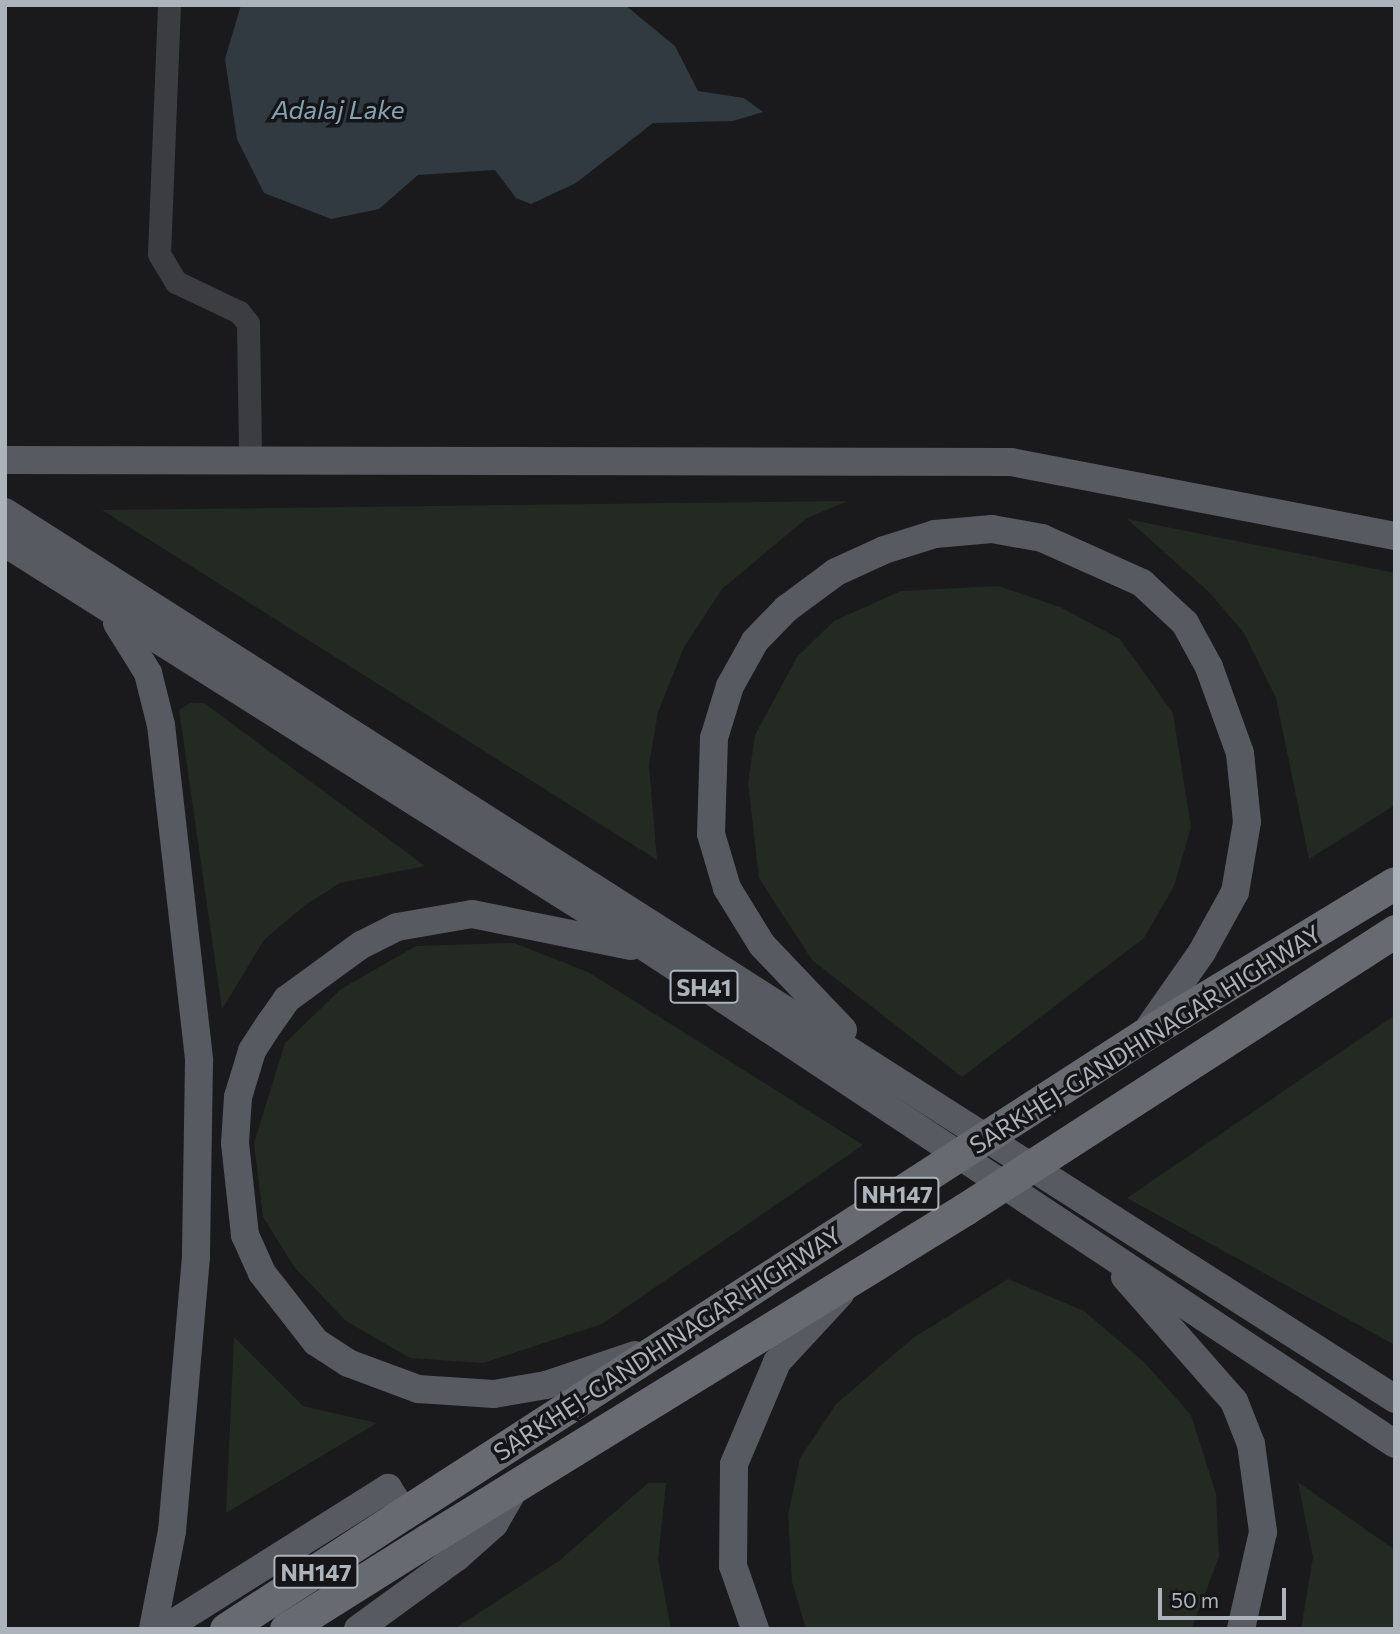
<!DOCTYPE html>
<style>
body{margin:0}
#map{position:relative;width:1400px;height:1634px;overflow:hidden;background:#1a1a1c;font-family:Commissioner,sans-serif}
div>[style]{position:absolute}
[style*='--x']{left:calc(var(--x)*1px);top:calc(var(--y)*1px);width:calc(var(--w)*1px);rotate:calc(var(--a)*1deg)}
.green>*{inset:0;background:#222a22}
.water>*{inset:0;background:#303a40}
.minor>*{height:23px;margin:-11.5px;padding:0 11.5px;transform-origin:11.5px;border-radius:11.5px;background:#3b3d41}
.major>*{height:28px;margin:-14px;padding:0 14px;transform-origin:14px;border-radius:14px;background:#575a60}
.highway>*{height:33px;margin:-16.5px;padding:0 16.5px;transform-origin:16.5px;border-radius:16.5px;background:#676b71}
.highway-bridge>*{height:33px;margin:-16.5px;padding:0 16.5px;transform-origin:16.5px;border-radius:16.5px;background:#676b71}
span{translate:-50% -50%;white-space:nowrap;text-align:center;line-height:1.15;-webkit-text-stroke:7px #151517;paint-order:stroke}
.shield-label span{padding:2px 5px;background:#151517;border:2px solid;border-radius:5px;-webkit-text-stroke-width:0}
.shield-label{font-size:23px;color:#adb3bb;font-weight:700}
.street-label{font-size:24px;color:#adb3bb}
.water-label{font-size:26px;color:#86a3b3;font-style:italic}
.frame{position:absolute;inset:0;border:7px solid #adb3bb;pointer-events:none}
.scale{position:absolute;left:1158px;top:1588px;width:128px;height:32px;box-sizing:border-box;border:4px solid #adb3bb;border-top:0;padding-left:9px;font-size:21px;line-height:24px;white-space:nowrap;color:#adb3bb;-webkit-text-stroke:5px #151517;paint-order:stroke}
</style>
<div id="map">
<div class="green">
<div style="clip-path:polygon(848px 501px,807px 518px,722px 589px,684px 647px,658px 712px,649px 765px,657px 860px,102px 510px)"></div>
<div style="clip-path:polygon(1127px 519px,1395px 573px,1395px 805px,1309px 859px,1276px 698px,1244px 633px,1208px 591px)"></div>
<div style="clip-path:polygon(998px 586px,1060px 607px,1120px 639px,1173px 713px,1191px 827px,1174px 886px,1144px 938px,962px 1077px,812px 960px,759px 878px,748px 783px,755px 735px,797px 657px,834px 621px,901px 591px)"></div>
<div style="clip-path:polygon(190px 703px,204px 703px,425px 866px,340px 883px,304px 906px,264px 940px,222px 1009px,179px 710px)"></div>
<div style="clip-path:polygon(514px 943px,588px 972px,863px 1145px,602px 1324px,483px 1363px,410px 1358px,346px 1321px,295px 1268px,263px 1217px,254px 1143px,285px 1043px,341px 989px,416px 946px)"></div>
<div style="clip-path:polygon(1395px 1015px,1395px 1345px,1127px 1198px)"></div>
<div style="clip-path:polygon(1008px 1279px,1084px 1311px,1144px 1362px,1191px 1415px,1216px 1494px,1219px 1557px,1192px 1628px,806px 1629px,792px 1582px,788px 1515px,800px 1458px,836px 1404px,913px 1338px)"></div>
<div style="clip-path:polygon(234px 1337px,303px 1406px,377px 1423px,226px 1513px)"></div>
<div style="clip-path:polygon(1298px 1482px,1395px 1550px,1395px 1629px,1301px 1629px,1313px 1557px)"></div>
<div style="clip-path:polygon(648px 1483px,666px 1483px,658px 1560px,671px 1629px,454px 1629px,559px 1561px)"></div>
</div>
<div class="water">
<div style="clip-path:polygon(241px 5px,625px 5px,675px 46px,698px 91px,744px 98px,763px 112px,733px 121px,653px 123px,576px 183px,531px 204px,516px 198px,495px 170px,418px 175px,379px 209px,331px 219px,264px 193px,237px 139px,225px 59px)"></div>
</div>
<div class="minor">
<div style="--x:169;--y:5;--w:249;--a:92.3"></div>
<div style="--x:159;--y:254;--w:33;--a:59"></div>
<div style="--x:176;--y:282;--w:70;--a:25.5"></div>
<div style="--x:239;--y:312;--w:14;--a:51"></div>
<div style="--x:248;--y:323;--w:133;--a:89.1"></div>
</div>
<div class="major">
<div style="--x:5;--y:460;--w:1006;--a:0.11"></div>
<div style="--x:1011;--y:462;--w:391;--a:10.9"></div>
<div style="--x:5;--y:512;--w:1649;--a:32.54"></div>
<div style="--x:5;--y:543;--w:760;--a:32.27"></div>
<div style="--x:648;--y:949;--w:896;--a:33.53"></div>
<div style="--x:117;--y:623;--w:59;--a:58.2"></div>
<div style="--x:148;--y:673;--w:54;--a:76"></div>
<div style="--x:161;--y:725;--w:338;--a:83.5"></div>
<div style="--x:199;--y:1061;--w:196;--a:90.9"></div>
<div style="--x:196;--y:1257;--w:275;--a:95"></div>
<div style="--x:172;--y:1531;--w:100;--a:101"></div>
<div style="--x:631;--y:946;--w:162;--a:-168.6"></div>
<div style="--x:472;--y:914;--w:76;--a:170.2"></div>
<div style="--x:397;--y:927;--w:40;--a:153.4"></div>
<div style="--x:361;--y:945;--w:92;--a:143.9"></div>
<div style="--x:287;--y:999;--w:29;--a:125"></div>
<div style="--x:270;--y:1023;--w:33;--a:123"></div>
<div style="--x:252;--y:1051;--w:48;--a:106.9"></div>
<div style="--x:238;--y:1097;--w:46;--a:93.7"></div>
<div style="--x:235;--y:1143;--w:93;--a:83.8"></div>
<div style="--x:245;--y:1235;--w:42;--a:65.9"></div>
<div style="--x:262;--y:1273;--w:88;--a:52"></div>
<div style="--x:316;--y:1342;--w:38;--a:33"></div>
<div style="--x:348;--y:1363;--w:75;--a:20.4"></div>
<div style="--x:418;--y:1389;--w:76;--a:3.8"></div>
<div style="--x:494;--y:1394;--w:53;--a:-9.8"></div>
<div style="--x:546;--y:1385;--w:94;--a:-18.6"></div>
<div style="--x:843;--y:1030;--w:117;--a:-133.6"></div>
<div style="--x:762;--y:945;--w:67;--a:-121.6"></div>
<div style="--x:727;--y:888;--w:56;--a:-106.5"></div>
<div style="--x:711;--y:834;--w:96;--a:-88.2"></div>
<div style="--x:714;--y:738;--w:54;--a:-72.9"></div>
<div style="--x:730;--y:686;--w:51;--a:-60.9"></div>
<div style="--x:755;--y:641;--w:45;--a:-45.9"></div>
<div style="--x:786;--y:609;--w:62;--a:-36.5"></div>
<div style="--x:836;--y:572;--w:53;--a:-24.6"></div>
<div style="--x:884;--y:550;--w:53;--a:-17.4"></div>
<div style="--x:935;--y:534;--w:57;--a:-5"></div>
<div style="--x:992;--y:529;--w:51;--a:10.2"></div>
<div style="--x:1042;--y:538;--w:110;--a:24.2"></div>
<div style="--x:1142;--y:583;--w:59;--a:42.9"></div>
<div style="--x:1185;--y:623;--w:50;--a:61.4"></div>
<div style="--x:1209;--y:667;--w:91;--a:70.2"></div>
<div style="--x:1240;--y:753;--w:69;--a:84.2"></div>
<div style="--x:1247;--y:822;--w:71;--a:99.7"></div>
<div style="--x:1235;--y:892;--w:68;--a:118.8"></div>
<div style="--x:1202;--y:952;--w:98;--a:125"></div>
<div style="--x:1125;--y:1277;--w:165;--a:48.7"></div>
<div style="--x:1234;--y:1401;--w:46;--a:68.4"></div>
<div style="--x:1251;--y:1444;--w:89;--a:82.2"></div>
<div style="--x:1263;--y:1532;--w:99;--a:102.8"></div>
<div style="--x:164;--y:1629;--w:265;--a:-32.2"></div>
<div style="--x:388;--y:1488;--w:30;--a:57"></div>
<div style="--x:358;--y:1629;--w:122;--a:-36"></div>
<div style="--x:457;--y:1557;--w:50;--a:-41.7"></div>
<div style="--x:494;--y:1524;--w:44;--a:-59.9"></div>
<div style="--x:755;--y:1629;--w:67;--a:-109.2"></div>
<div style="--x:733;--y:1566;--w:102;--a:-89.4"></div>
<div style="--x:734;--y:1464;--w:111;--a:-67.1"></div>
<div style="--x:777;--y:1362;--w:93;--a:-47.2"></div>
</div>
<div class="highway">
<div style="--x:226;--y:1629;--w:212;--a:-33.1"></div>
<div style="--x:286;--y:1629;--w:169;--a:-32.2"></div>
</div>
<div class="highway-bridge">
<div style="--x:404;--y:1513;--w:881;--a:-32.86"></div>
<div style="--x:1144;--y:1035;--w:293;--a:-31.2"></div>
<div style="--x:429;--y:1539;--w:629;--a:-31.62"></div>
<div style="--x:965;--y:1209;--w:512;--a:-32.88"></div>
</div>
<div class="shield-label">
<span style="left:704px;top:987px">SH41</span>
<span style="left:897px;top:1194px">NH147</span>
<span style="left:316px;top:1572px">NH147</span>
</div>
<div class="street-label">
<span style="left:1145px;top:1039px;rotate:-32deg">SARKHEJ-GANDHINAGAR HIGHWAY</span>
<span style="left:667px;top:1343px;rotate:-33deg">SARKHEJ-GANDHINAGAR HIGHWAY</span>
</div>
<div class="water-label">
<span style="left:338px;top:109px">Adalaj Lake</span>
</div>
<div class="frame"></div>
<div class="scale">50 m</div>
</div>
